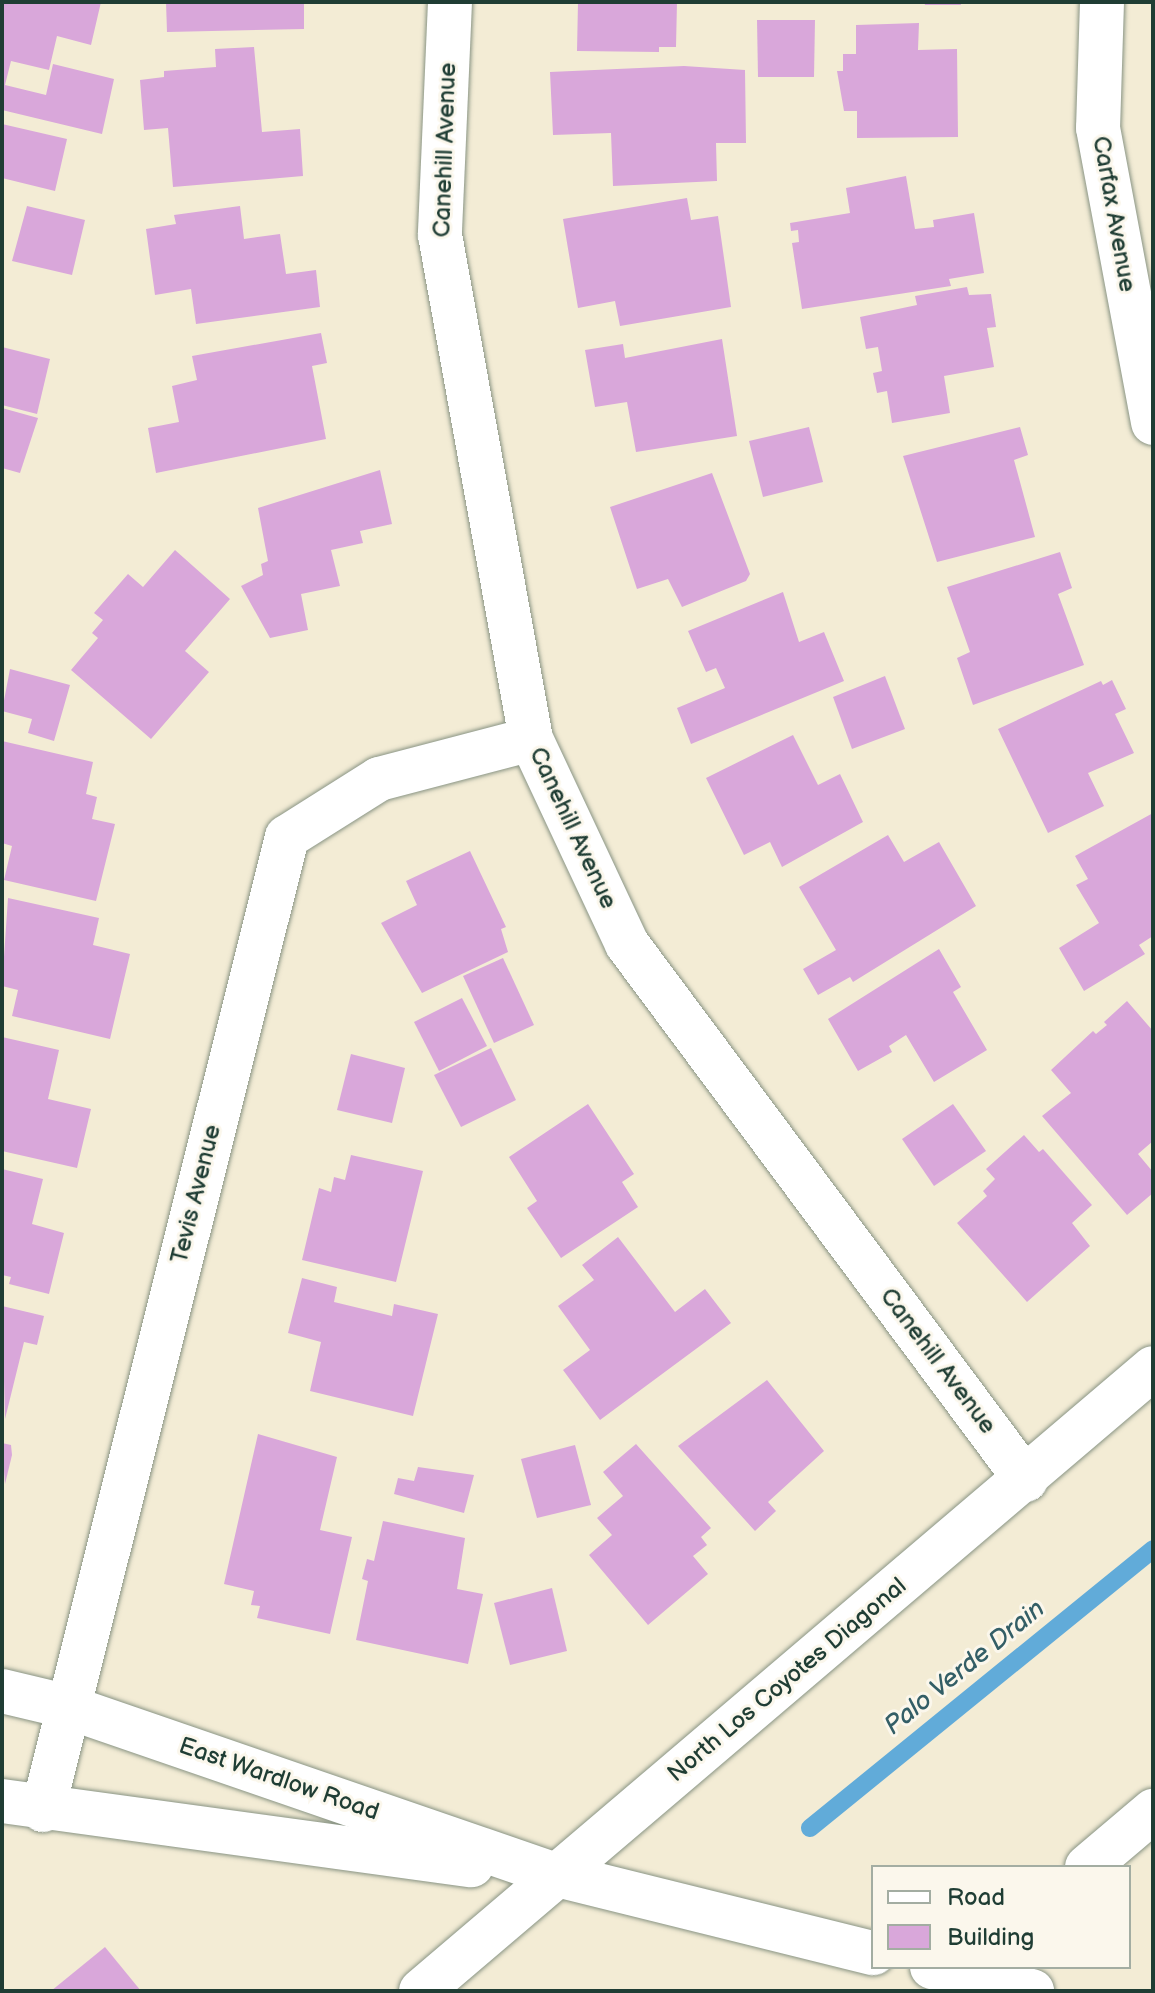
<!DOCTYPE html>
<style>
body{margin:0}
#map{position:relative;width:1155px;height:1993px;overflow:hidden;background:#f3ecd5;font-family:"Balsamiq Sans",sans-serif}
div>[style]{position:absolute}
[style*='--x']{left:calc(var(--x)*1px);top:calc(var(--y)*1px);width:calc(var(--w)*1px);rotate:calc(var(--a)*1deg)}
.stream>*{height:18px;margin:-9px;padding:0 9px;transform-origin:9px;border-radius:9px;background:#61abd9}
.building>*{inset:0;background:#d9a7da}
.roads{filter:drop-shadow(0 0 2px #899484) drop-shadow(0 0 2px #899484)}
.minor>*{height:44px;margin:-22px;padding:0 22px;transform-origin:22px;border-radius:22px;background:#fff}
.major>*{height:44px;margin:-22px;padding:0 22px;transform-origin:22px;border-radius:22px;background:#fff}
span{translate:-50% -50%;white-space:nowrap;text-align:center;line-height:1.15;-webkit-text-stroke:6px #fbf7ec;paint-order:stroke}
.street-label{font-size:24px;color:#1f3d34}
.water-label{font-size:26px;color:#335e66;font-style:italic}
.frame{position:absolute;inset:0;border:4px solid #1f3d34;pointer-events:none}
.legend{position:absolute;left:871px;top:1865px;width:260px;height:104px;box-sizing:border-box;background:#fbf7ec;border:2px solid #a3ada2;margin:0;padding:10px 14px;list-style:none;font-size:24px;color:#1f3d34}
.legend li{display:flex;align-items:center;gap:16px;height:40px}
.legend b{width:40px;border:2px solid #a3ada2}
</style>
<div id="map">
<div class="stream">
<div style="--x:810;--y:1828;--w:442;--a:-39.1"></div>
</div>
<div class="building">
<div style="clip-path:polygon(2px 2px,101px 2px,91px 45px,57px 36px,49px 70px,11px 61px,5px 85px,46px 95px,53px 64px,114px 79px,102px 134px,2px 110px)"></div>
<div style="clip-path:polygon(166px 2px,304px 2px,304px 29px,167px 32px)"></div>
<div style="clip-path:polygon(578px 2px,677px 2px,676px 47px,659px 47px,659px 52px,577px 51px)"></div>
<div style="clip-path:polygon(924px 2px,960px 2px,961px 5px,925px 5px)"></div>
<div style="clip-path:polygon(757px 20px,815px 20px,814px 77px,758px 77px)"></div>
<div style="clip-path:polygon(919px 23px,918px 50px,957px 49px,958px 137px,857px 138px,857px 111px,844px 111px,837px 71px,843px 71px,843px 54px,856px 54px,856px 25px)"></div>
<div style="clip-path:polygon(254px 47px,262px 132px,300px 129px,303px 176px,173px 187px,168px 128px,144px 130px,140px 80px,164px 77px,164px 71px,216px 67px,215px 49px)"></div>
<div style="clip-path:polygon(684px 66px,745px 70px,746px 143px,716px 143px,717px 181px,613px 186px,611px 133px,553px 135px,550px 72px)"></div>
<div style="clip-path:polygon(2px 124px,67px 139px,55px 191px,2px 178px)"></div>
<div style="clip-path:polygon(906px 176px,915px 229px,934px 227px,933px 220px,974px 213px,984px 273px,949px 279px,951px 286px,802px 309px,792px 243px,799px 242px,798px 230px,791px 231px,790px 223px,850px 213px,846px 188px)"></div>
<div style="clip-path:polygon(687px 198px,691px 220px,718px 216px,731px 307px,620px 326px,615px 301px,578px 308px,563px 219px)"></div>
<div style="clip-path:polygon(27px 206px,85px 220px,72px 275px,12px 261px)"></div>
<div style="clip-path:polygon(240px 206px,244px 239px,280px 234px,286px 274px,316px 270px,320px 307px,196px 324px,191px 289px,155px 295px,146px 229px,176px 224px,174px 215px)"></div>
<div style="clip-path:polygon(967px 287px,969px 295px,991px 294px,996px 327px,987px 328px,994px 367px,944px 376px,950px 413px,892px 423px,887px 391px,877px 393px,873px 373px,882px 371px,878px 347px,866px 349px,860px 317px,917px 305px,915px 296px)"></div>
<div style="clip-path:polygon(321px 333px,327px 363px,312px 366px,326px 439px,156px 473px,148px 428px,179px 422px,172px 386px,197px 380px,192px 356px)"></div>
<div style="clip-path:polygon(722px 339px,737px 436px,636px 452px,627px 402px,595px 407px,585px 350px,623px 344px,625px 358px)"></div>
<div style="clip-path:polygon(2px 347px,50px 359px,37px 414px,2px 405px)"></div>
<div style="clip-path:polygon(2px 408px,38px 418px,20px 473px,2px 468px)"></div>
<div style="clip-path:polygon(809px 427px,823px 482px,763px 497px,749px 441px)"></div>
<div style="clip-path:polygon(1020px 427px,1028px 455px,1014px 460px,1035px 537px,937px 562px,903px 456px)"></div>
<div style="clip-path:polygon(380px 470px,392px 524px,360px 531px,363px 543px,331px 550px,340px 586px,301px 594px,308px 630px,270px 638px,241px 586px,263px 575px,261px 564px,268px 561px,258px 508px)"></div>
<div style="clip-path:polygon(712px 473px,750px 574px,746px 581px,682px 607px,668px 579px,637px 589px,610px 507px)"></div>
<div style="clip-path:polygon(175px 550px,230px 599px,185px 651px,209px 672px,151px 739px,71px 670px,98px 638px,92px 633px,103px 620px,94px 613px,128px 574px,143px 587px)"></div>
<div style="clip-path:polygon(1060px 552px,1072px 588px,1058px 594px,1084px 665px,973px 705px,957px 658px,970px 652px,947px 587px)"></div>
<div style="clip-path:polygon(783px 592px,799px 642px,824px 632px,844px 681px,691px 744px,677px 708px,725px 688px,716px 668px,706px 672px,688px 631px)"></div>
<div style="clip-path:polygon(10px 669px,70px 685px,54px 741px,28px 733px,32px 719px,2px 711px)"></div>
<div style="clip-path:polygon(885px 676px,905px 729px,852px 749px,833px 697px)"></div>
<div style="clip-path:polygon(1112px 680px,1126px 709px,1115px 714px,1134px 753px,1088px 773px,1104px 806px,1048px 833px,998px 729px,1101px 681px,1103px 685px)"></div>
<div style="clip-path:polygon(793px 735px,818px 785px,840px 774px,863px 822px,782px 867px,770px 842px,744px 855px,706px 778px)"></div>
<div style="clip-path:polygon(2px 741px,93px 762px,86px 794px,97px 797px,92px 819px,115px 824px,96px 901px,4px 880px,12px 846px,2px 843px)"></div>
<div style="clip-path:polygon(1153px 813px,1153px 936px,1139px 945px,1145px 954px,1084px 991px,1059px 948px,1099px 923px,1076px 885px,1088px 879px,1075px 856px)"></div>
<div style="clip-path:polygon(888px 835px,904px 862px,939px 842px,976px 906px,853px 982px,850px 977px,818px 995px,803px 969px,836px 950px,799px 887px)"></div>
<div style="clip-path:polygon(470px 851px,506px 927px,501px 929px,508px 952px,422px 993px,381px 923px,417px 905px,406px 881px)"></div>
<div style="clip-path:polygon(8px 898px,99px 918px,93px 945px,130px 954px,110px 1039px,12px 1016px,18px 990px,2px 986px)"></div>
<div style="clip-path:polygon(939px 949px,961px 987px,953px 992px,987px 1050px,934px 1082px,906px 1035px,889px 1046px,892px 1052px,858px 1071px,828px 1019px)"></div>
<div style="clip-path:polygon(503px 958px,534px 1025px,494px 1043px,463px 976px)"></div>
<div style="clip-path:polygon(462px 998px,487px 1046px,439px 1071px,414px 1022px)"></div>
<div style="clip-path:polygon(1127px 1001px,1153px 1031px,1153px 1141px,1138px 1154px,1153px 1172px,1153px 1193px,1127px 1215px,1042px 1116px,1071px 1093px,1051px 1070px,1093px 1031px,1096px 1034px,1107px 1025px,1104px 1022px)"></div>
<div style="clip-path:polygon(2px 1037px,59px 1050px,48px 1099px,91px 1109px,77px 1168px,2px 1151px)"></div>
<div style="clip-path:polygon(491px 1048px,516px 1100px,461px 1127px,434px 1075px)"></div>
<div style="clip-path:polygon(351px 1054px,405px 1068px,392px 1123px,337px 1110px)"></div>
<div style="clip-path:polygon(588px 1104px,634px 1174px,622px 1182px,638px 1207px,561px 1258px,527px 1208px,537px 1201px,509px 1157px)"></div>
<div style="clip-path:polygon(953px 1104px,986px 1151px,934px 1186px,902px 1139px)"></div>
<div style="clip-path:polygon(1024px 1135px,1039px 1152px,1043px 1149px,1092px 1205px,1072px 1223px,1090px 1246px,1027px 1302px,957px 1223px,987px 1196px,983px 1191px,995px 1179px,986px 1169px)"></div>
<div style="clip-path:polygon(351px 1155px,423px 1171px,396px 1282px,302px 1260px,319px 1188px,331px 1192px,334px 1177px,345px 1180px)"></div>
<div style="clip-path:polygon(2px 1169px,43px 1179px,32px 1224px,64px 1233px,49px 1294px,9px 1284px,11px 1277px,2px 1275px)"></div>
<div style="clip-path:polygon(618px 1237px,675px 1312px,705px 1289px,731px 1323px,600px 1420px,563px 1370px,590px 1350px,558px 1306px,594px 1280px,582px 1265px)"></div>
<div style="clip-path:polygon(302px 1278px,337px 1287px,334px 1302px,392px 1316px,394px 1304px,438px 1314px,413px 1416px,310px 1391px,321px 1342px,288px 1333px)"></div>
<div style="clip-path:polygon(2px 1306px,44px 1316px,37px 1345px,24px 1342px,5px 1419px)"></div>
<div style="clip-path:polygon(767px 1380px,824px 1451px,768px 1502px,776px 1511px,755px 1531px,678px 1446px)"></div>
<div style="clip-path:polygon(258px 1434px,337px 1457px,320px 1530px,352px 1537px,330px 1634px,257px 1618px,260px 1606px,251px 1605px,254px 1591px,224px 1584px)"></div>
<div style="clip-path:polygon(2px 1443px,11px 1445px,12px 1455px,5px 1484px)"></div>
<div style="clip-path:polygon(636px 1444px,711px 1528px,701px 1537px,707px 1545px,693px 1556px,708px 1574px,648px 1625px,589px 1555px,612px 1535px,597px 1518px,623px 1496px,603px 1472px)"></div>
<div style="clip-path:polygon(575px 1445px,591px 1505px,537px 1518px,521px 1459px)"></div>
<div style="clip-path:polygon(418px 1467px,474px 1475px,464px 1513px,394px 1494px,398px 1478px,414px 1481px)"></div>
<div style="clip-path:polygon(383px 1521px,465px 1538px,457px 1589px,483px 1594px,468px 1664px,356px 1640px,368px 1581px,362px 1579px,367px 1559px,374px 1561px)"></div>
<div style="clip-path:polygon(552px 1588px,567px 1651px,510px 1665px,494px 1603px)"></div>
<div style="clip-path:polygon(105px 1947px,141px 1991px,51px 1991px)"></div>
</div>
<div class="roads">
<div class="minor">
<div style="--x:450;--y:2;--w:233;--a:92.5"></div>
<div style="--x:440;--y:235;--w:512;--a:79.77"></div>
<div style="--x:531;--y:739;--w:226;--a:64.9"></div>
<div style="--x:627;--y:944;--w:668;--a:53.34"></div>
<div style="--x:1102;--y:2;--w:126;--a:91.8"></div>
<div style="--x:1098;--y:128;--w:300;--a:79.4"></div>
<div style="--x:43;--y:1810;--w:1003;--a:-75.92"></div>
<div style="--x:287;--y:837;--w:109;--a:-32.2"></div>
<div style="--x:379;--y:779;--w:157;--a:-14.7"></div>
<div style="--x:421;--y:1991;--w:961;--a:-40.4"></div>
</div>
<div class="major">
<div style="--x:2;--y:1691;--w:65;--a:13.4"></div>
<div style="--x:65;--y:1706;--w:516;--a:19"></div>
<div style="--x:553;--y:1874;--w:330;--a:13.9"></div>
<div style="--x:2;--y:1801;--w:474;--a:7.8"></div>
<div style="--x:1087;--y:1867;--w:87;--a:-40.3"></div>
<div style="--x:932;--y:1967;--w:103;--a:13.5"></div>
</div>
</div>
<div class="street-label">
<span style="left:445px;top:150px;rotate:-88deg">Canehill Avenue</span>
<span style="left:1114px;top:214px;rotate:80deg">Carfax Avenue</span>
<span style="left:573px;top:828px;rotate:65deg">Canehill Avenue</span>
<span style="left:196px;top:1194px;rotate:-76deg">Tevis Avenue</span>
<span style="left:938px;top:1361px;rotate:53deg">Canehill Avenue</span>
<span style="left:787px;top:1680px;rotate:-40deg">North Los Coyotes Diagonal</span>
<span style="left:279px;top:1779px;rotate:19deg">East Wardlow Road</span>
</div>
<div class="water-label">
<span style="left:965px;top:1668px;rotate:-39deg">Palo Verde Drain</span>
</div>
<div class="frame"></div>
<ul class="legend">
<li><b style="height:10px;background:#fff"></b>Road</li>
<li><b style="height:22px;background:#d9a7da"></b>Building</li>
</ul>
</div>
